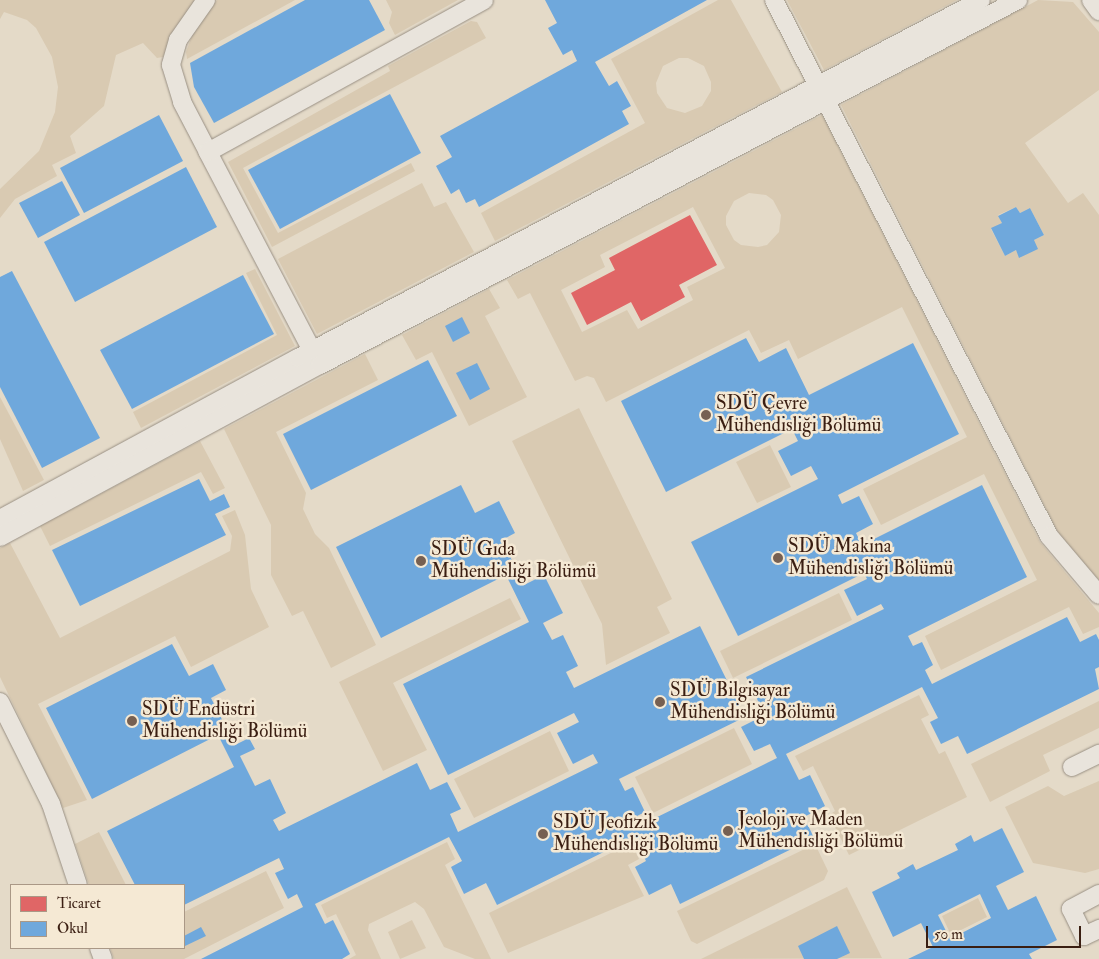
<!DOCTYPE html>
<meta charset="utf-8">
<style>
body{margin:0}
#map{position:relative;width:1099px;height:959px;overflow:hidden;background:#e4dac8;font-family:"IM FELL Double Pica",serif}
div>[style]{position:absolute}
[style*='--x']{left:calc(var(--x)*1px);top:calc(var(--y)*1px);width:calc(var(--w)*1px);rotate:calc(var(--a)*1deg)}
.green>*{inset:0;background:#d9cab2}
.shops>*{inset:0;background:#e06666}
.schools>*{inset:0;background:#6fa8dc}
.roads{filter:drop-shadow(0 0 1px #988f83) drop-shadow(0 0 1px #988f83)}
.minor>*{height:18px;margin:-9px;padding:0 9px;transform-origin:9px;border-radius:9px;background:#e9e4dc}
.dots>*{width:14px;height:14px;translate:-50% -50%;box-sizing:border-box;border:2px solid #f5e9d4;border-radius:50%}
span{translate:-50% -50%;white-space:nowrap;text-align:center;line-height:1.15;-webkit-text-stroke:5px #f5e9d4;paint-order:stroke}
.poi-label{font-size:19px;color:#3a1e12}
.left{translate:0 -50%;text-align:left}
.legend{position:absolute;left:10px;top:884px;width:175px;height:65px;box-sizing:border-box;background:#f5e9d4;border:1px solid #aa9886;margin:0;padding:6px 9px;list-style:none;font-size:15px;color:#3a1e12}
.legend li{display:flex;align-items:center;gap:10px;height:25px}
.legend b{width:25px;border:1px solid #aa9886}
.scale{position:absolute;left:926px;top:926px;width:155px;height:22px;box-sizing:border-box;border:2px solid #3a1e12;border-top:0;padding-left:6px;font-size:15px;line-height:18px;white-space:nowrap;color:#3a1e12;-webkit-text-stroke:4px #f5e9d4;paint-order:stroke}
</style>
<div id="map">
<div class="green">
<div style="clip-path:polygon(0 0,195px 0,175px 30px,163px 57px,157px 58px,143px 43px,116px 55px,104px 106px,70px 136px,76px 153px,52px 165px,57px 176px,15px 199px,0 218px,0 189px,39px 151px,55px 112px,58px 87px,52px 57px,36px 28px,27px 20px,4px 12px,0 19px)"></div>
<div style="clip-path:polygon(217px 0,295px 0,187px 59px,186px 52px,194px 30px)"></div>
<div style="clip-path:polygon(386px 0,458px 0,395px 35px,389px 23px,392px 12px)"></div>
<div style="clip-path:polygon(evenodd,718px 0,731px 0,782px 92px,495px 241px,481px 213px,645px 123px,611px 59px,718px 0,679px 58px,688px 58px,704px 66px,711px 82px,711px 91px,702px 106px,685px 113px,667px 108px,657px 93px,656px 83px,663px 66px,679px 58px)"></div>
<div style="clip-path:polygon(787px 0,957px 0,824px 70px)"></div>
<div style="clip-path:polygon(evenodd,1038px 0,1073px 2px,1099px 32px,1099px 90px,1025px 143px,1068px 203px,1083px 193px,1099px 215px,1099px 580px,1060px 536px,841px 105px,1038px 0,1016px 207px,1020px 213px,1030px 208px,1044px 235px,1034px 240px,1020px 258px,1016px 250px,1005px 256px,991px 229px,1002px 223px,998px 215px,1016px 207px)"></div>
<div style="clip-path:polygon(471px 21px,477px 22px,486px 38px,243px 168px,278px 233px,411px 163px,415px 171px,272px 247px,228px 162px,390px 71px,388px 66px)"></div>
<div style="clip-path:polygon(evenodd,822px 115px,1040px 542px,1099px 613px,1099px 627px,1083px 634px,1069px 607px,941px 670px,925px 636px,1037px 580px,984px 474px,881px 525px,863px 489px,967px 437px,902px 307px,798px 359px,789px 340px,761px 353px,749px 330px,606px 402px,594px 378px,587px 376px,575px 381px,530px 293px,518px 299px,507px 280px,822px 115px,749px 193px,766px 195px,773px 200px,781px 215px,779px 232px,767px 245px,758px 247px,741px 245px,734px 240px,726px 225px,726px 216px,734px 201px,749px 193px,822px 115px,693px 207px,725px 268px,687px 287px,693px 300px,638px 329px,627px 310px,582px 332px,561px 290px,605px 267px,600px 255px,693px 207px)"></div>
<div style="clip-path:polygon(422px 183px,434px 207px,446px 202px,474px 252px,317px 334px,278px 259px)"></div>
<div style="clip-path:polygon(255px 269px,295px 346px,141px 428px,133px 412px,277px 335px,246px 273px)"></div>
<div style="clip-path:polygon(489px 289px,500px 308px,485px 316px,527px 397px,469px 426px,432px 352px,416px 360px,402px 335px)"></div>
<div style="clip-path:polygon(365px 354px,378px 380px,276px 432px,306px 493px,303px 509px,315px 534px,329px 548px,376px 645px,331px 668px,303px 611px,292px 616px,271px 575px,271px 525px,224px 429px)"></div>
<div style="clip-path:polygon(0 397px,44px 480px,23px 491px,0 439px)"></div>
<div style="clip-path:polygon(579px 408px,672px 599px,657px 607px,670px 633px,606px 665px,602px 624px,512px 441px)"></div>
<div style="clip-path:polygon(200px 441px,225px 488px,213px 494px,201px 472px,50px 546px,40px 526px)"></div>
<div style="clip-path:polygon(770px 445px,791px 487px,757px 503px,736px 462px)"></div>
<div style="clip-path:polygon(235px 510px,245px 535px,251px 589px,269px 627px,191px 667px,175px 636px,38px 704px,87px 800px,63px 808px,0 677px,0 548px,10px 543px,60px 638px,230px 551px,232px 536px,222px 516px)"></div>
<div style="clip-path:polygon(839px 593px,852px 620px,733px 678px,720px 651px)"></div>
<div style="clip-path:polygon(510px 598px,521px 619px,393px 683px,427px 750px,383px 771px,339px 682px)"></div>
<div style="clip-path:polygon(919px 695px,929px 715px,921px 719px,939px 754px,945px 751px,967px 797px,849px 855px,829px 815px,835px 811px,813px 766px,803px 771px,795px 756px)"></div>
<div style="clip-path:polygon(1099px 701px,1099px 728px,1043px 755px,1050px 771px,990px 802px,971px 764px)"></div>
<div style="clip-path:polygon(734px 728px,752px 764px,653px 813px,635px 777px)"></div>
<div style="clip-path:polygon(550px 731px,569px 771px,474px 818px,454px 779px)"></div>
<div style="clip-path:polygon(1099px 781px,1099px 869px,1085px 873px,1033px 863px,1005px 807px,1048px 786px,1064px 796px)"></div>
<div style="clip-path:polygon(99px 832px,126px 885px,89px 885px,75px 844px)"></div>
<div style="clip-path:polygon(447px 842px,455px 859px,445px 865px,491px 959px,475px 959px,444px 947px,424px 909px,415px 902px,369px 924px,368px 930px,381px 959px,349px 959px,356px 955px,336px 914px,327px 918px,321px 905px)"></div>
<div style="clip-path:polygon(631px 843px,639px 859px,628px 865px,644px 896px,508px 953px,489px 913px)"></div>
<div style="clip-path:polygon(815px 844px,828px 871px,824px 880px,697px 944px,691px 941px,677px 911px)"></div>
<div style="clip-path:polygon(266px 871px,284px 908px,184px 959px,114px 959px,110px 948px,184px 948px,184px 912px)"></div>
<div style="clip-path:polygon(847px 887px,882px 958px,701px 959px)"></div>
<div style="clip-path:polygon(978px 898px,987px 917px,951px 935px,942px 916px)"></div>
<div style="clip-path:polygon(412px 920px,426px 948px,400px 959px,388px 932px)"></div>
</div>
<div class="shops">
<div style="clip-path:polygon(690px 215px,717px 265px,679px 285px,685px 297px,641px 321px,631px 302px,587px 325px,571px 293px,615px 270px,609px 258px)"></div>
</div>
<div class="schools">
<div style="clip-path:polygon(305px 0,369px 0,385px 30px,214px 123px,194px 87px,190px 63px)"></div>
<div style="clip-path:polygon(545px 0,707px 0,595px 62px,609px 86px,617px 81px,631px 106px,622px 111px,629px 124px,479px 207px,475px 199px,466px 203px,459px 189px,451px 194px,436px 166px,452px 157px,440px 136px,577px 61px,572px 50px,563px 55px,548px 28px,557px 23px)"></div>
<div style="clip-path:polygon(390px 94px,421px 153px,280px 229px,248px 170px)"></div>
<div style="clip-path:polygon(159px 115px,183px 161px,84px 213px,60px 168px)"></div>
<div style="clip-path:polygon(186px 167px,217px 227px,75px 302px,44px 242px)"></div>
<div style="clip-path:polygon(62px 181px,80px 215px,38px 238px,19px 203px)"></div>
<div style="clip-path:polygon(1016px 207px,1020px 213px,1030px 208px,1044px 235px,1034px 240px,1038px 249px,1019px 258px,1016px 250px,1005px 256px,991px 228px,1002px 223px,998px 216px)"></div>
<div style="clip-path:polygon(12px 271px,100px 438px,42px 468px,0 387px,0 277px)"></div>
<div style="clip-path:polygon(243px 275px,274px 334px,132px 409px,100px 350px)"></div>
<div style="clip-path:polygon(462px 317px,470px 333px,453px 342px,445px 326px)"></div>
<div style="clip-path:polygon(746px 338px,759px 362px,786px 348px,809px 395px,913px 343px,959px 434px,838px 495px,842px 504px,859px 496px,873px 524px,856px 533px,862px 545px,982px 485px,1027px 577px,908px 636px,913px 646px,922px 642px,933px 665px,925px 670px,932px 684px,1067px 617px,1080px 642px,1096px 634px,1099px 640px,1099px 667px,1095px 669px,1099px 689px,967px 754px,958px 736px,941px 744px,930px 722px,938px 718px,922px 687px,786px 754px,799px 780px,810px 775px,825px 806px,804px 817px,814px 838px,680px 904px,671px 884px,649px 895px,635px 867px,646px 861px,634px 837px,497px 905px,486px 883px,464px 894px,451px 867px,462px 861px,449px 837px,315px 904px,325px 924px,333px 920px,350px 954px,342px 959px,201px 959px,303px 907px,297px 894px,288px 899px,275px 873px,284px 869px,279px 858px,184px 905px,184px 885px,135px 885px,107px 831px,234px 767px,218px 735px,92px 799px,46px 708px,172px 644px,189px 676px,213px 664px,226px 690px,211px 698px,235px 745px,249px 738px,255px 749px,240px 756px,255px 786px,270px 779px,286px 813px,273px 820px,279px 831px,417px 763px,430px 790px,447px 782px,461px 809px,450px 814px,458px 832px,598px 763px,593px 754px,573px 764px,557px 733px,579px 722px,574px 713px,448px 775px,403px 684px,529px 622px,506px 575px,381px 638px,336px 547px,461px 485px,475px 513px,499px 501px,515px 533px,502px 540px,524px 585px,544px 575px,563px 613px,543px 623px,552px 640px,563px 635px,578px 666px,566px 672px,574px 688px,700px 626px,745px 717px,619px 779px,625px 791px,633px 787px,645px 812px,637px 816px,641px 825px,777px 758px,770px 744px,754px 751px,741px 727px,765px 715px,746px 677px,884px 609px,881px 604px,857px 616px,844px 590px,867px 579px,864px 573px,738px 636px,691px 542px,818px 479px,811px 466px,791px 476px,778px 451px,798px 441px,792px 429px,666px 492px,621px 401px)"></div>
<div style="clip-path:polygon(428px 360px,457px 416px,311px 490px,283px 434px)"></div>
<div style="clip-path:polygon(477px 363px,490px 389px,470px 400px,456px 373px)"></div>
<div style="clip-path:polygon(199px 479px,210px 501px,224px 494px,230px 507px,215px 514px,226px 535px,80px 606px,52px 550px)"></div>
<div style="clip-path:polygon(evenodd,1002px 828px,1024px 872px,996px 886px,1008px 910px,1036px 896px,1057px 940px,1029px 954px,1032px 959px,908px 959px,933px 947px,921px 923px,893px 937px,872px 892px,900px 878px,897px 873px,913px 864px,916px 870px,958px 850px,955px 844px,971px 835px,974px 842px,1002px 828px,980px 894px,991px 918px,950px 939px,938px 915px,980px 894px)"></div>
<div style="clip-path:polygon(837px 926px,850px 953px,837px 959px,804px 959px,798px 946px)"></div>
<div style="clip-path:polygon(201px 927px,206px 936px,185px 946px,184px 936px)"></div>
</div>
<div class="roads">
<div class="minor">
<div style="--x:206;--y:0;--w:49;--a:125"></div>
<div style="--x:178;--y:40;--w:26;--a:106"></div>
<div style="--x:171;--y:65;--w:39;--a:73"></div>
<div style="--x:182;--y:102;--w:56;--a:62.5"></div>
<div style="--x:774;--y:0;--w:602;--a:62.84"></div>
<div style="--x:1049;--y:536;--w:77;--a:49.7"></div>
<div style="--x:1091;--y:0;--w:14;--a:54"></div>
<div style="--x:317;--y:360;--w:235;--a:-117.7"></div>
<div style="--x:208;--y:152;--w:315;--a:-28.8"></div>
<div style="--x:0;--y:519;--w:339;--a:-28.4"></div>
<div style="--x:298;--y:358;--w:771;--a:-27.66"></div>
<div style="--x:0;--y:537;--w:363;--a:-28.3"></div>
<div style="--x:320;--y:365;--w:788;--a:-27.61"></div>
<div style="--x:0;--y:702;--w:114;--a:63.4"></div>
<div style="--x:51;--y:804;--w:85;--a:71.6"></div>
<div style="--x:1072;--y:767;--w:30;--a:-26"></div>
<div style="--x:1099;--y:894;--w:32;--a:152"></div>
<div style="--x:1071;--y:909;--w:30;--a:64"></div>
<div style="--x:1084;--y:936;--w:17;--a:-25"></div>
<div style="--x:99;--y:948;--w:12;--a:70"></div>
</div>
</div>
<div class="dots">
<div style="left:706px;top:415px;background:#766052"></div>
<div style="left:778px;top:558px;background:#766052"></div>
<div style="left:421px;top:561px;background:#766052"></div>
<div style="left:660px;top:702px;background:#766052"></div>
<div style="left:132px;top:721px;background:#766052"></div>
<div style="left:728px;top:831px;background:#766052"></div>
<div style="left:543px;top:834px;background:#766052"></div>
</div>
<div class="poi-label">
<span class="left" style="left:716px;top:415px">SDÜ Çevre<br>Mühendisliği Bölümü</span>
<span class="left" style="left:788px;top:558px">SDÜ Makina<br>Mühendisliği Bölümü</span>
<span class="left" style="left:431px;top:561px">SDÜ Gıda<br>Mühendisliği Bölümü</span>
<span class="left" style="left:670px;top:702px">SDÜ Bilgisayar<br>Mühendisliği Bölümü</span>
<span class="left" style="left:142px;top:721px">SDÜ Endüstri<br>Mühendisliği Bölümü</span>
<span class="left" style="left:738px;top:831px">Jeoloji ve Maden<br>Mühendisliği Bölümü</span>
<span class="left" style="left:553px;top:834px">SDÜ Jeofizik<br>Mühendisliği Bölümü</span>
</div>
<ul class="legend">
<li><b style="height:14px;background:#e06666"></b>Ticaret</li>
<li><b style="height:14px;background:#6fa8dc"></b>Okul</li>
</ul>
<div class="scale">50 m</div>
</div>
